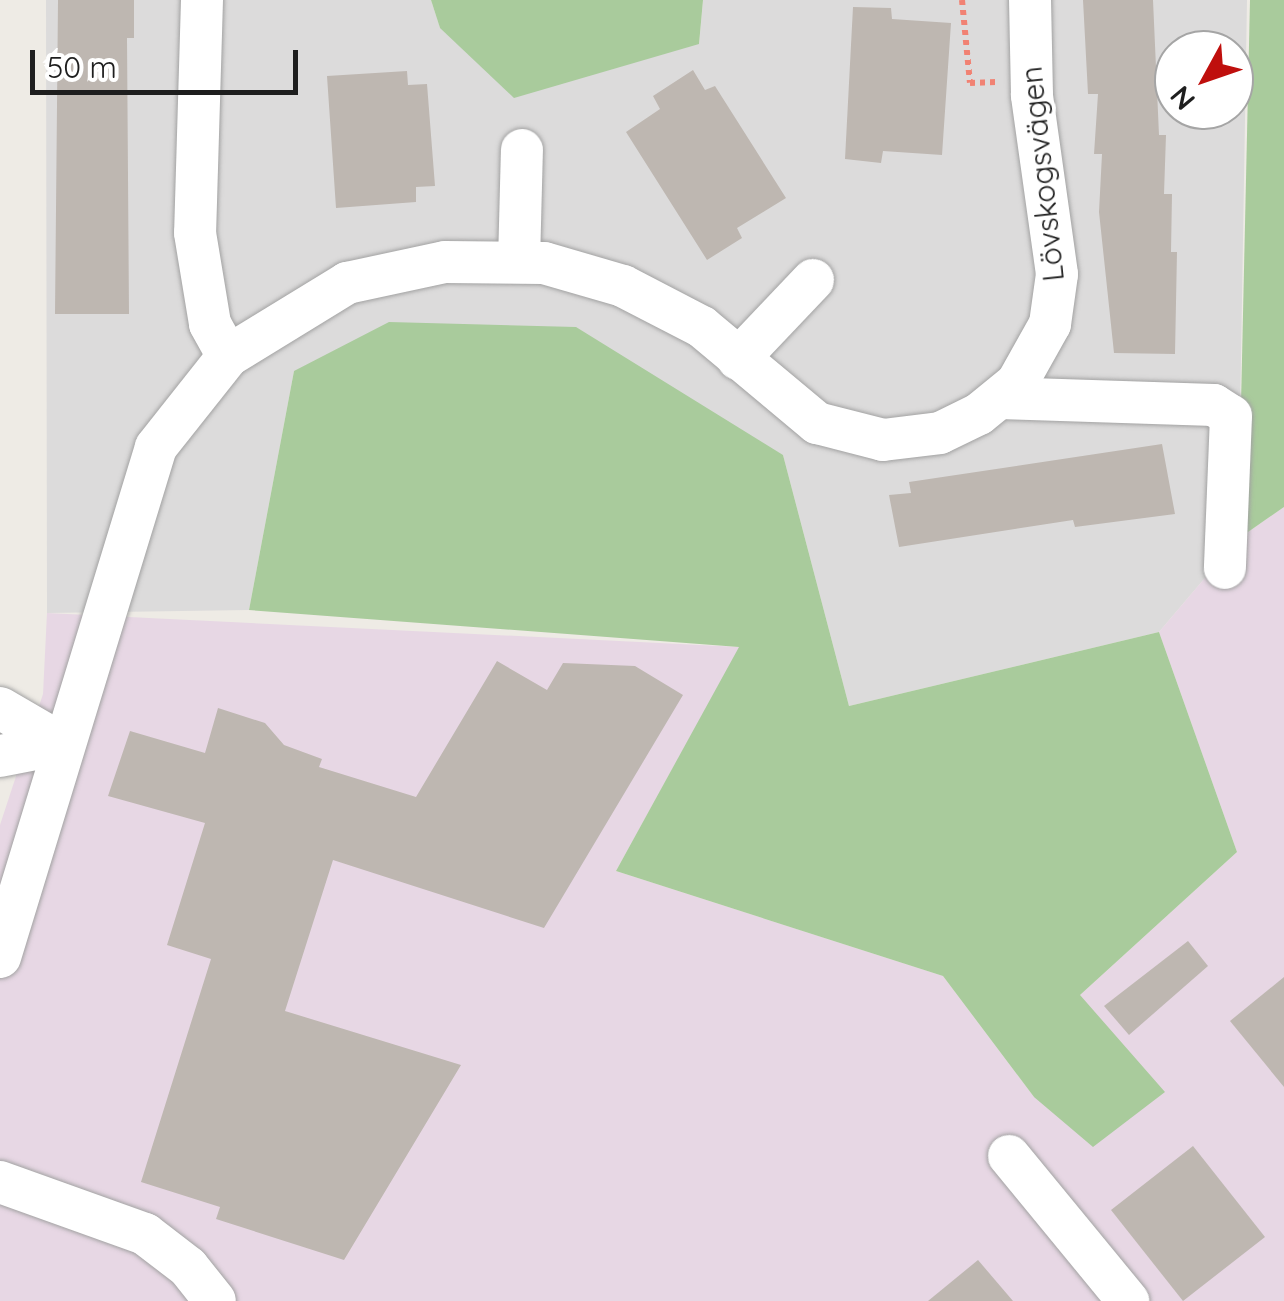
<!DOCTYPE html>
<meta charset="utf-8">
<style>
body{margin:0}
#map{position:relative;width:1284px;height:1301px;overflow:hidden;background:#eeebe5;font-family:Quicksand,sans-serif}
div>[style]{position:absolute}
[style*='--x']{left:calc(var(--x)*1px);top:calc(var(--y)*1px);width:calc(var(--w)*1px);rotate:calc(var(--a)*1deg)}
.residential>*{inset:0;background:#dcdbdb}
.industrial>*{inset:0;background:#e7d7e4}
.forest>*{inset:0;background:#a9cb9c}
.building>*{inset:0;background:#beb7b1}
.path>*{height:6px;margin-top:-3px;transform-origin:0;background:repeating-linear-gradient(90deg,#f18273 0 5px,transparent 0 10px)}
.roads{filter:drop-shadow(0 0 2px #a2a2a2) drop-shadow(0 0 2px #a2a2a2)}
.minor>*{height:42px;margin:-21px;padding:0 21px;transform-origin:21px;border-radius:21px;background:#fff}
span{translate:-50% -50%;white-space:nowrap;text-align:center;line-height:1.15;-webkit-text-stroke:8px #fff;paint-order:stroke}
.street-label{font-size:30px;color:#1e1e1e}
.north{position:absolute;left:1154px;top:30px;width:100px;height:100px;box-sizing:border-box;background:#fff;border:2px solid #a5a5a5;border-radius:50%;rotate:230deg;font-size:28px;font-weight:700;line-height:40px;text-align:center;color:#1e1e1e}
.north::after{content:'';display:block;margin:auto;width:35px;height:45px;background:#bf0f0d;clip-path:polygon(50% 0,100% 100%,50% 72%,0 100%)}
.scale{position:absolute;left:30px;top:50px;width:268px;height:45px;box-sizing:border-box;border:5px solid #1e1e1e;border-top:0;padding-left:12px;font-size:30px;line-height:35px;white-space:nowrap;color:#1e1e1e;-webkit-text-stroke:8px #fff;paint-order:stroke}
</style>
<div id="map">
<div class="residential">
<div style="clip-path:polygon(evenodd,46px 0,431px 0,440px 28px,699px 44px,703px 0,1247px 0,1238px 539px,1159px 632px,849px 706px,783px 455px,294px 371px,249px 610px,47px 613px,46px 0,1174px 50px,1234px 50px,1234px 110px,1174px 110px,1174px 50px)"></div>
</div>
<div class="industrial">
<div style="clip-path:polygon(1284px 507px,1284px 1301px,0 1301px,0 825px,43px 694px,47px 613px,740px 647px,616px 871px,943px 976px,1034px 1097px,1080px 995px,1237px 852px,1159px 632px,1238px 539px)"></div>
</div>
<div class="forest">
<div style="clip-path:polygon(431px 0,703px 0,699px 44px,514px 98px,440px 28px)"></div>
<div style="clip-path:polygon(1250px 0,1284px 0,1284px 507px,1238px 539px)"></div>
<div style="clip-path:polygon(389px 322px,576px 327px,783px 455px,849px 706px,1159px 632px,1237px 852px,1080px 995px,1165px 1092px,1093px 1147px,1034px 1097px,943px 976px,616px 871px,739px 647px,249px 610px,294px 371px)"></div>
</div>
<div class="building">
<div style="clip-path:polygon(58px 0,134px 0,134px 38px,127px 38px,129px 314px,55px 314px)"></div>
<div style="clip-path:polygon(1083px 0,1153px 0,1159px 135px,1166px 135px,1164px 194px,1172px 194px,1171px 252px,1177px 252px,1175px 354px,1114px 353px,1099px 212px,1102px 154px,1094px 154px,1098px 94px,1088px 94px)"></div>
<div style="clip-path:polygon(853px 7px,891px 8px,892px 19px,951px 23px,942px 155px,883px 151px,881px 163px,845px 159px)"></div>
<div style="clip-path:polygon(693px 70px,705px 90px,715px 86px,786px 198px,737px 228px,742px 238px,707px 260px,626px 132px,660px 109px,653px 96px)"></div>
<div style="clip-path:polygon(407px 71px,408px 85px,427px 84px,435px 186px,416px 187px,416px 202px,336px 208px,327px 76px)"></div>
<div style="clip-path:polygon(1162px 444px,1175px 514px,1075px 527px,1073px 520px,899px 547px,889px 495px,911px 493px,909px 482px)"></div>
<div style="clip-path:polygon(497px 661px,547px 690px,563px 663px,635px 666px,683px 695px,544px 928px,333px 860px,285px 1011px,461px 1065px,344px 1260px,216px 1219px,220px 1207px,141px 1182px,211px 959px,167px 945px,205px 823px,108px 796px,130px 731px,205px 753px,218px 708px,265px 723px,284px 745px,322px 759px,319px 767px,416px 797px)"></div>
<div style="clip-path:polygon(1188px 941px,1208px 966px,1129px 1035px,1104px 1006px)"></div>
<div style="clip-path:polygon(1284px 977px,1284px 1087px,1230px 1021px)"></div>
<div style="clip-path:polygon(1193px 1146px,1265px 1237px,1183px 1301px,1111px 1210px)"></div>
<div style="clip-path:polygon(978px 1260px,1013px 1301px,928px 1301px)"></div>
</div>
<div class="path">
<div style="--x:962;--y:0;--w:83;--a:84.5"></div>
<div style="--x:970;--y:83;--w:26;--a:-2"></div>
</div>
<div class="roads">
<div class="minor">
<div style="--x:202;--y:0;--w:233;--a:91.7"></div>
<div style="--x:195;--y:233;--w:92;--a:80.6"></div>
<div style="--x:210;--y:324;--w:37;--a:61"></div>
<div style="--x:519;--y:262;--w:112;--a:-88.5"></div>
<div style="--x:738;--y:359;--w:109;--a:-46.5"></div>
<div style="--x:1000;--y:398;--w:214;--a:1.9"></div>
<div style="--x:1214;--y:405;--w:20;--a:33"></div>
<div style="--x:1231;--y:416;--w:152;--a:92.3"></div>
<div style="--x:0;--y:708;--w:72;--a:30.1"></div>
<div style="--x:0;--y:756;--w:63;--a:-11"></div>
<div style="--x:0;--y:957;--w:533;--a:-72.99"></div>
<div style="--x:156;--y:447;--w:116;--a:-51.6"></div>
<div style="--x:228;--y:356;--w:140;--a:-31.5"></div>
<div style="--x:347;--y:283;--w:100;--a:-12.1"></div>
<div style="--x:445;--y:262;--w:99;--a:0.6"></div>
<div style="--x:544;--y:263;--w:82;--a:16.2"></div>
<div style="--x:623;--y:286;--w:89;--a:27.4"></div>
<div style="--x:702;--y:327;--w:150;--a:39.9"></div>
<div style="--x:817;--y:423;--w:68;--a:14.4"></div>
<div style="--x:883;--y:440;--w:57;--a:-7"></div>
<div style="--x:940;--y:433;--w:43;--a:-26"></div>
<div style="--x:979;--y:414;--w:49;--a:-39.2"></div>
<div style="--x:1017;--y:383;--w:68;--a:-60.8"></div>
<div style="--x:1050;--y:324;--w:50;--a:-82"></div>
<div style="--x:1057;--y:274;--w:181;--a:-98"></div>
<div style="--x:1032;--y:95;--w:95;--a:-91.2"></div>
<div style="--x:1009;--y:1156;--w:188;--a:50.6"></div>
<div style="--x:0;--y:1182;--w:154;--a:19.7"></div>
<div style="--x:145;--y:1234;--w:54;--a:37.5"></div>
<div style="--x:188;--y:1267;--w:43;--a:51.5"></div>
</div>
</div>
<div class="street-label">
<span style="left:1042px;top:174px;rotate:-96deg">Lövskogsvägen</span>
</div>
<div class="north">N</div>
<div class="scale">50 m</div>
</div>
